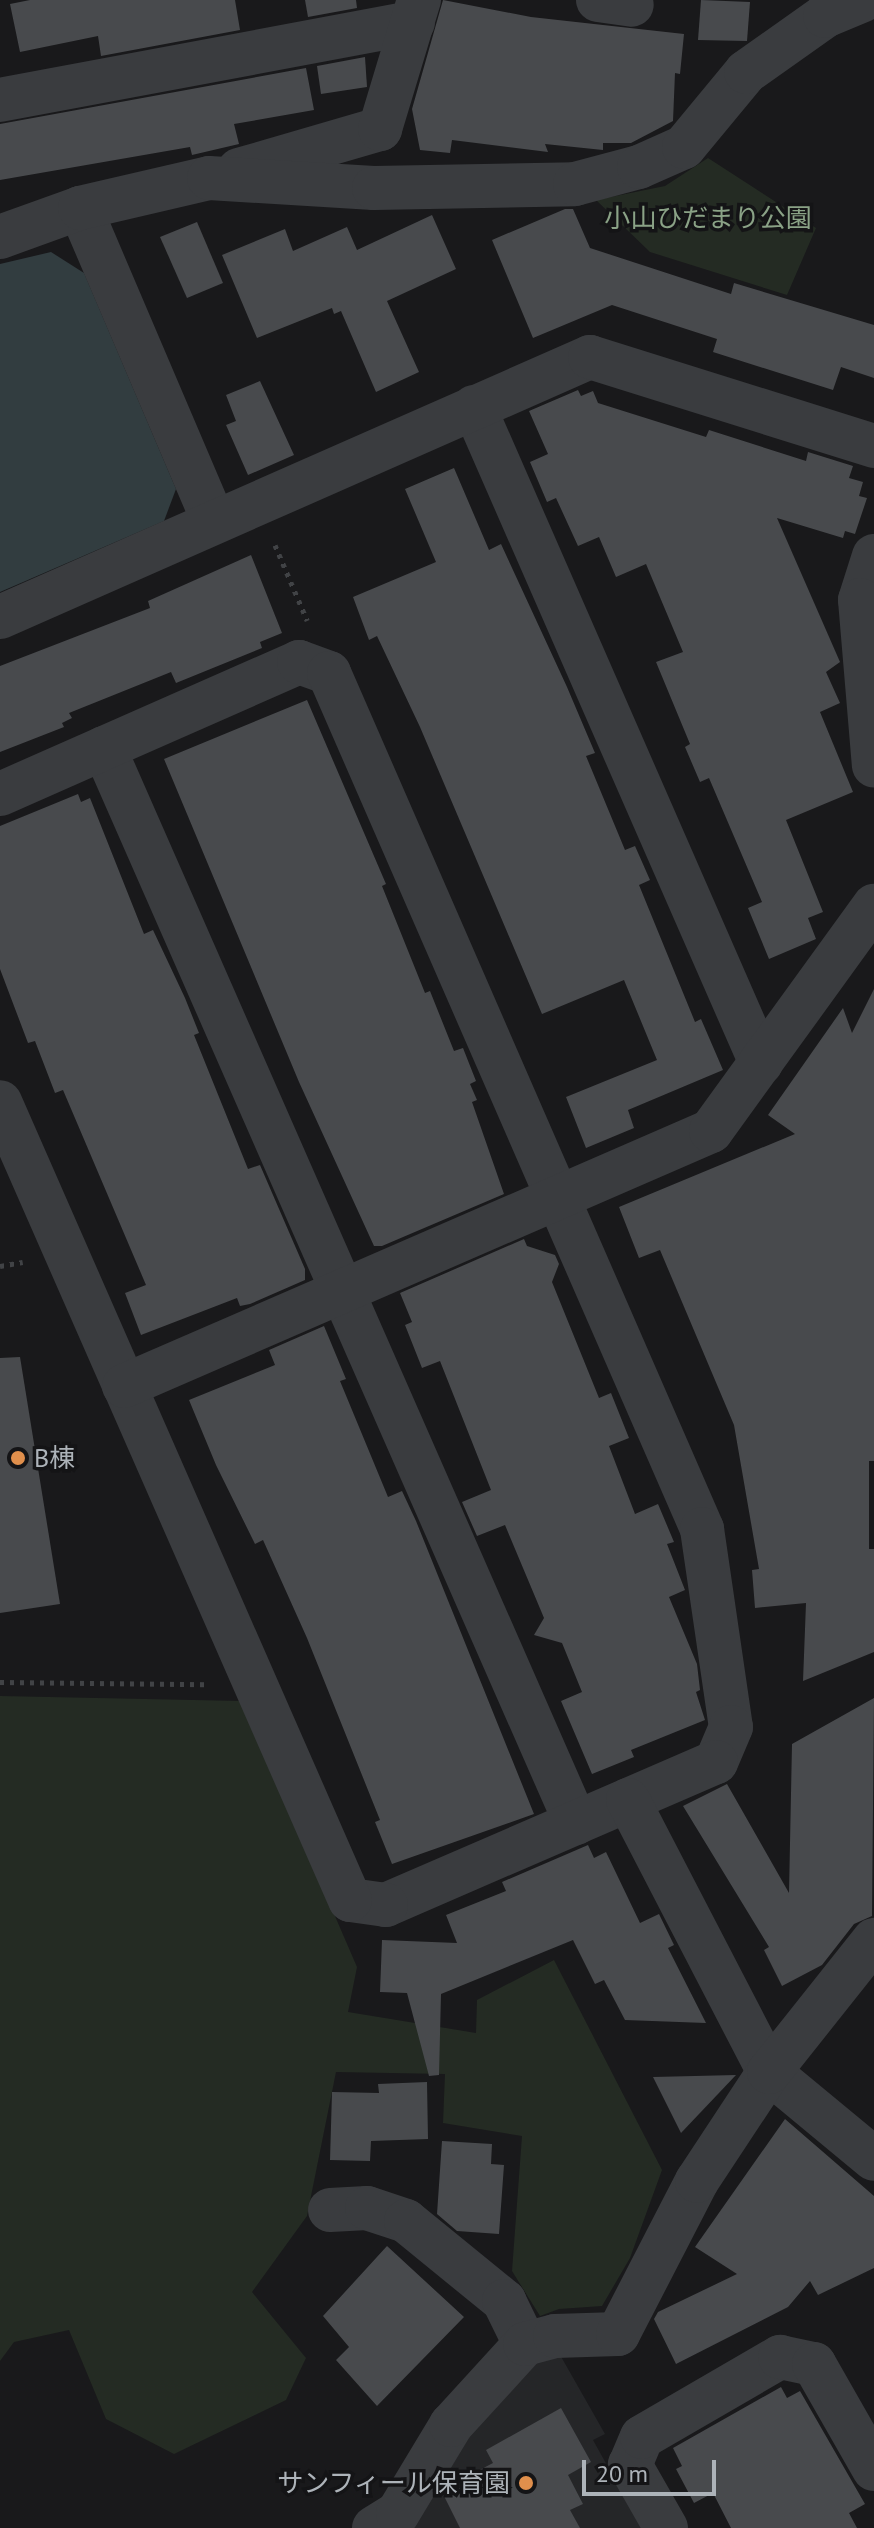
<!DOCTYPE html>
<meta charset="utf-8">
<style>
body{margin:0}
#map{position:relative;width:874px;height:2528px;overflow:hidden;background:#19191b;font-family:"PT Sans","Noto Sans JP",sans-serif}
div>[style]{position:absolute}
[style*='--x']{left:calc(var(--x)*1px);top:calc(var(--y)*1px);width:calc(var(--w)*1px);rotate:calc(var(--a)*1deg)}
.built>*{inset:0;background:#252628}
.green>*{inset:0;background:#242b23}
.water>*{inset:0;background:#323d40}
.building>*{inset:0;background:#484a4d}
.path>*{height:5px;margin-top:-2.5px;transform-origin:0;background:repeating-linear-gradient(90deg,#414346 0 4px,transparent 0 10px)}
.minor>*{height:44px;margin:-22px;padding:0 22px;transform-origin:22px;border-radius:22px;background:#3a3c3f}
.dots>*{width:22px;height:22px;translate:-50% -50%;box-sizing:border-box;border:4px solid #141416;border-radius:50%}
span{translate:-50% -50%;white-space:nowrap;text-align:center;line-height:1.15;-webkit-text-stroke:7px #141416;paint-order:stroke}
.park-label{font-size:26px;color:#8aa286}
.poi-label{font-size:26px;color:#adb3b9}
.left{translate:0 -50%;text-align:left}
.right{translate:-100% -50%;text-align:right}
.scale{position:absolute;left:582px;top:2460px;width:134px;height:36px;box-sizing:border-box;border:4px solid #adb3b9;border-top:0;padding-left:10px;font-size:24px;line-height:28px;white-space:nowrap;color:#adb3b9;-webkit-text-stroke:6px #141416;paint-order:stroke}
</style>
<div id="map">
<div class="built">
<div style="clip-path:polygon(559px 2353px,605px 2434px,593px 2440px,642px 2528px,410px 2528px,462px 2434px,529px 2361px)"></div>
</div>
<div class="green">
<div style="clip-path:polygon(708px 158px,816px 228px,787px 295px,650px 252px,596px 200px,665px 186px)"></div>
<div style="clip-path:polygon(0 1696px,242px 1701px,357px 1967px,348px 2012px,476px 2033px,477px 2000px,554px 1960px,662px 2170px,630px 2258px,602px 2306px,559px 2309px,540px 2316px,512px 2271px,522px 2136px,443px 2123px,445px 2074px,336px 2072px,307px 2216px,252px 2292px,306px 2358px,286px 2400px,174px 2454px,106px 2419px,69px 2330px,14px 2342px,0 2361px)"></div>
</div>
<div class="water">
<div style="clip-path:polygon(51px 252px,84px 273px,176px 489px,164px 521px,0 592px,0 264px)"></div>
</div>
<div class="building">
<div style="clip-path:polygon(30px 0,235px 0,240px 30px,101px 56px,98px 36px,20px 52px,10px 4px)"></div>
<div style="clip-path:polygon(305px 0,356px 0,357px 8px,308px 17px)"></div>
<div style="clip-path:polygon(443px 0,531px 17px,684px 34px,680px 74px,675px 73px,673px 121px,631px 143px,603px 143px,603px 150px,545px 144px,548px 152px,452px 140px,450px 153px,420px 150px,412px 109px)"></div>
<div style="clip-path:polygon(701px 0,750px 2px,747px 41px,698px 40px)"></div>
<div style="clip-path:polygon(365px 57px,367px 87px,321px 94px,317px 66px)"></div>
<div style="clip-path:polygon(306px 68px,314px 110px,234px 124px,239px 144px,192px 155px,190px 147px,0 180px,0 124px)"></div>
<div style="clip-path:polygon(565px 209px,573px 209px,590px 248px,731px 294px,734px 283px,874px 325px,874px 378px,841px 367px,833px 390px,713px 352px,717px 339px,612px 305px,533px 338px,492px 240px)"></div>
<div style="clip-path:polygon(432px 215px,456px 269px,387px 301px,419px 372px,376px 392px,341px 311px,334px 314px,332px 308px,257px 338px,222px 255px,285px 229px,293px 251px,347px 227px,357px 250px)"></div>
<div style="clip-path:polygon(197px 222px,223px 283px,187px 298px,160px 237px)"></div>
<div style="clip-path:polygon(260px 381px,294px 455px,248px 475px,226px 425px,236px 421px,226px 395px)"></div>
<div style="clip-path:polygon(578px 390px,581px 396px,593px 391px,598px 403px,706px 437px,709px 430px,806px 461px,808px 452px,853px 466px,849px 478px,863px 482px,859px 496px,867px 498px,855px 534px,845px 531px,843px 538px,777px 518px,840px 662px,826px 672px,840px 703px,820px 712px,853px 792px,786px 820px,823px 912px,808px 918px,816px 939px,769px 959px,748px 908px,762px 902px,709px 778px,700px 782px,685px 747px,690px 744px,656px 662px,683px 652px,646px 564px,616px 577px,599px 537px,578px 546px,556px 498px,547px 502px,530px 462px,548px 454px,529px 411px)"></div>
<div style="clip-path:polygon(454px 468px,489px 550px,501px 544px,567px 687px,595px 753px,586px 756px,625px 850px,635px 846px,650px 880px,639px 885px,695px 1022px,701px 1019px,723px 1070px,628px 1110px,634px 1128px,586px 1148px,566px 1097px,657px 1060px,624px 980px,542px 1014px,420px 727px,377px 636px,369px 640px,353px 597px,436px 562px,405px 489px)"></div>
<div style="clip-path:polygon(251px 555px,282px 633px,260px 642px,262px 648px,176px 683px,171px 672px,69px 713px,72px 718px,62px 723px,64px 727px,0 752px,0 666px,150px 608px,148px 601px)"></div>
<div style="clip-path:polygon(307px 700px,386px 884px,382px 886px,425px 993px,430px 991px,454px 1051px,463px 1048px,476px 1081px,470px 1084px,477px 1100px,472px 1102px,504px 1194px,382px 1246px,374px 1246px,299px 1082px,164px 759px)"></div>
<div style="clip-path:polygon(78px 794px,81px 802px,90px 798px,144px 934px,153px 930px,185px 998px,199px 1033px,194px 1035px,248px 1169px,260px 1165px,305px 1269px,305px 1280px,250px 1304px,240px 1306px,237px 1298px,141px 1335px,125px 1293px,146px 1285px,63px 1090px,55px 1093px,35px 1041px,28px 1043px,0 969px,0 826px)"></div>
<div style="clip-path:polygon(874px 989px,874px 1461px,869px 1461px,869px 1549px,874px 1549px,874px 1652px,803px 1681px,806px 1603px,755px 1608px,752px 1570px,759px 1569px,734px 1425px,660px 1250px,639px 1258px,619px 1207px,795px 1134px,768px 1115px,843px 1008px,852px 1033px)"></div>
<div style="clip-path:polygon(524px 1239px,527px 1246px,555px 1255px,559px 1264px,552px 1282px,599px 1398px,611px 1393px,629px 1438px,609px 1446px,635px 1514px,658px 1504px,674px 1542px,667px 1544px,685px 1590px,669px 1597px,697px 1664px,700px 1690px,696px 1692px,705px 1720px,631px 1750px,634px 1757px,592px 1774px,561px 1701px,582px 1692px,562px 1643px,534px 1635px,544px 1618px,505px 1525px,477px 1536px,462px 1502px,491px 1490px,440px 1361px,422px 1368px,405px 1325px,412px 1322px,400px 1293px)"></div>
<div style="clip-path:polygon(324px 1326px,346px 1379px,340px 1381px,388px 1497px,402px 1491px,416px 1521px,534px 1814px,392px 1864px,375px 1822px,380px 1820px,307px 1638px,263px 1540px,255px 1544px,216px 1465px,189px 1400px,275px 1365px,269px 1350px)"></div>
<div style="clip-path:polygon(20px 1357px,60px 1604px,0 1613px,0 1358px)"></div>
<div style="clip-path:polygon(874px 1698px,872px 1916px,854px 1924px,822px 1965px,782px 1986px,764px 1950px,769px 1947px,683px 1806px,727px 1784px,789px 1893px,792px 1744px)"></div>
<div style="clip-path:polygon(588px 1845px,594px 1858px,606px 1852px,640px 1923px,659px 1914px,674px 1945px,668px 1948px,706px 2023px,625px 2020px,604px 1980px,595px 1984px,573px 1940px,441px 1994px,439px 2075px,429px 2076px,407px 1993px,380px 1992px,382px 1940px,457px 1943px,446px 1915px,506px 1891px,502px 1882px)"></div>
<div style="clip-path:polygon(736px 2075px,681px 2133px,653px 2077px)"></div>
<div style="clip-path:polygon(427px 2082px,428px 2139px,371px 2141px,370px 2161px,330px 2160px,332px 2092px,379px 2093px,378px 2084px)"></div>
<div style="clip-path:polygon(785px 2119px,874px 2196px,874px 2268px,818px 2295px,810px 2281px,788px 2307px,676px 2364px,654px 2319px,658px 2312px,737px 2274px,695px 2247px)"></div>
<div style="clip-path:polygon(442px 2141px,492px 2144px,491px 2164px,504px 2165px,499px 2234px,457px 2231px,437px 2214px)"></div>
<div style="clip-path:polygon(387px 2246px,464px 2317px,377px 2406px,336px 2360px,349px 2347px,323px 2316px)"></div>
<div style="clip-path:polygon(781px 2387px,787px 2398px,800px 2391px,865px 2504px,849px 2513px,857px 2528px,731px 2528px,713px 2493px,694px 2503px,676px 2469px,682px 2466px,673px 2448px)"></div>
<div style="clip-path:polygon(561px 2408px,591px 2462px,568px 2475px,583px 2504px,570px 2510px,580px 2528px,460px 2528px,441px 2490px,493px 2463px,486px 2450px)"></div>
</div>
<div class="path">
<div style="--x:275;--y:545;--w:82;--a:66.9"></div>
<div style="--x:0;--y:1266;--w:23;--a:-10"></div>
<div style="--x:0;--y:1682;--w:206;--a:0.6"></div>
</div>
<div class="minor">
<div style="--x:598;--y:0;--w:34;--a:8"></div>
<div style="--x:0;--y:100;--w:420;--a:-10.6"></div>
<div style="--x:239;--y:170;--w:147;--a:-16.2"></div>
<div style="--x:380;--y:129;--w:135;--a:-73.2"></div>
<div style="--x:80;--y:208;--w:341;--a:66.9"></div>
<div style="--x:0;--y:237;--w:85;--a:-19.9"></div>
<div style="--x:80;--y:208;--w:132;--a:-13.1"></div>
<div style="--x:209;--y:178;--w:165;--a:3.5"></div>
<div style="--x:374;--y:188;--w:201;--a:-1.1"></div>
<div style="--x:575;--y:184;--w:66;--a:-14.9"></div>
<div style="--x:639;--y:167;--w:49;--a:-24"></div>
<div style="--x:684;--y:147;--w:97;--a:-50.4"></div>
<div style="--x:746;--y:72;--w:97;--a:-35.3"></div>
<div style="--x:825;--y:16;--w:41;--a:-22.8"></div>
<div style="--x:474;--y:407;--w:716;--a:66.37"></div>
<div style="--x:874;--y:556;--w:46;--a:107.7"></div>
<div style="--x:860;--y:600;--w:166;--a:85.2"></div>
<div style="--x:0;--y:617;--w:645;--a:-23.78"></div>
<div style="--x:590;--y:357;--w:298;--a:17.4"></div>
<div style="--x:104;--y:748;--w:1174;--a:66.3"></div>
<div style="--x:0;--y:794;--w:327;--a:-23.8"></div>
<div style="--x:299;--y:662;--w:32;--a:20"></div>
<div style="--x:329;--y:673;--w:934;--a:66.45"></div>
<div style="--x:702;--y:1529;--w:200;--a:81.7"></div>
<div style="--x:731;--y:1727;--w:38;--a:113"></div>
<div style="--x:716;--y:1762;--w:360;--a:156.6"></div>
<div style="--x:386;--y:1905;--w:36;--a:-172"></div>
<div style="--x:350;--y:1900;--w:871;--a:-113.68"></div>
<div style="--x:124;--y:1386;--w:640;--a:-23.48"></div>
<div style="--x:711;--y:1131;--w:278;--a:-54.1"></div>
<div style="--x:628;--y:1800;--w:306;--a:62.6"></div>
<div style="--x:769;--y:2072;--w:136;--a:39.6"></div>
<div style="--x:330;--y:2210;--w:37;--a:-3"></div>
<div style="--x:367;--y:2208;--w:41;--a:18.4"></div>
<div style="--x:406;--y:2221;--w:127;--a:39.2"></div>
<div style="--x:504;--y:2301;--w:48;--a:64"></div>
<div style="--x:374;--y:2528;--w:28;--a:-32"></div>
<div style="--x:398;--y:2513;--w:103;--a:-58.9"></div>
<div style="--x:451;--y:2425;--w:110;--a:-47.6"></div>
<div style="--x:525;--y:2344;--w:31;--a:-15"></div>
<div style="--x:555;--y:2336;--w:63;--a:-1.8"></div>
<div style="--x:618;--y:2334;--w:172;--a:-62.7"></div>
<div style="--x:697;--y:2181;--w:131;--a:-56.6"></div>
<div style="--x:769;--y:2072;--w:169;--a:-51.5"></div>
<div style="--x:666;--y:2528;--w:73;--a:-119.7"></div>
<div style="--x:630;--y:2465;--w:30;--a:-67"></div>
<div style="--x:642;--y:2437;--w:160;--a:-30.1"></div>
<div style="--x:780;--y:2357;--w:35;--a:12"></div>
<div style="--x:814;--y:2364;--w:121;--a:60.3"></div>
</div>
<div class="dots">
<div style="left:18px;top:1458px;background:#e08f4c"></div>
<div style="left:526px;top:2483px;background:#e08f4c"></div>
</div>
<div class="park-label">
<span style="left:708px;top:218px">小山ひだまり公園</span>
</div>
<div class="poi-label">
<span class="left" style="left:34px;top:1458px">B棟</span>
<span class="right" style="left:510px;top:2483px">サンフィール保育園</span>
</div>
<div class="scale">20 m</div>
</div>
